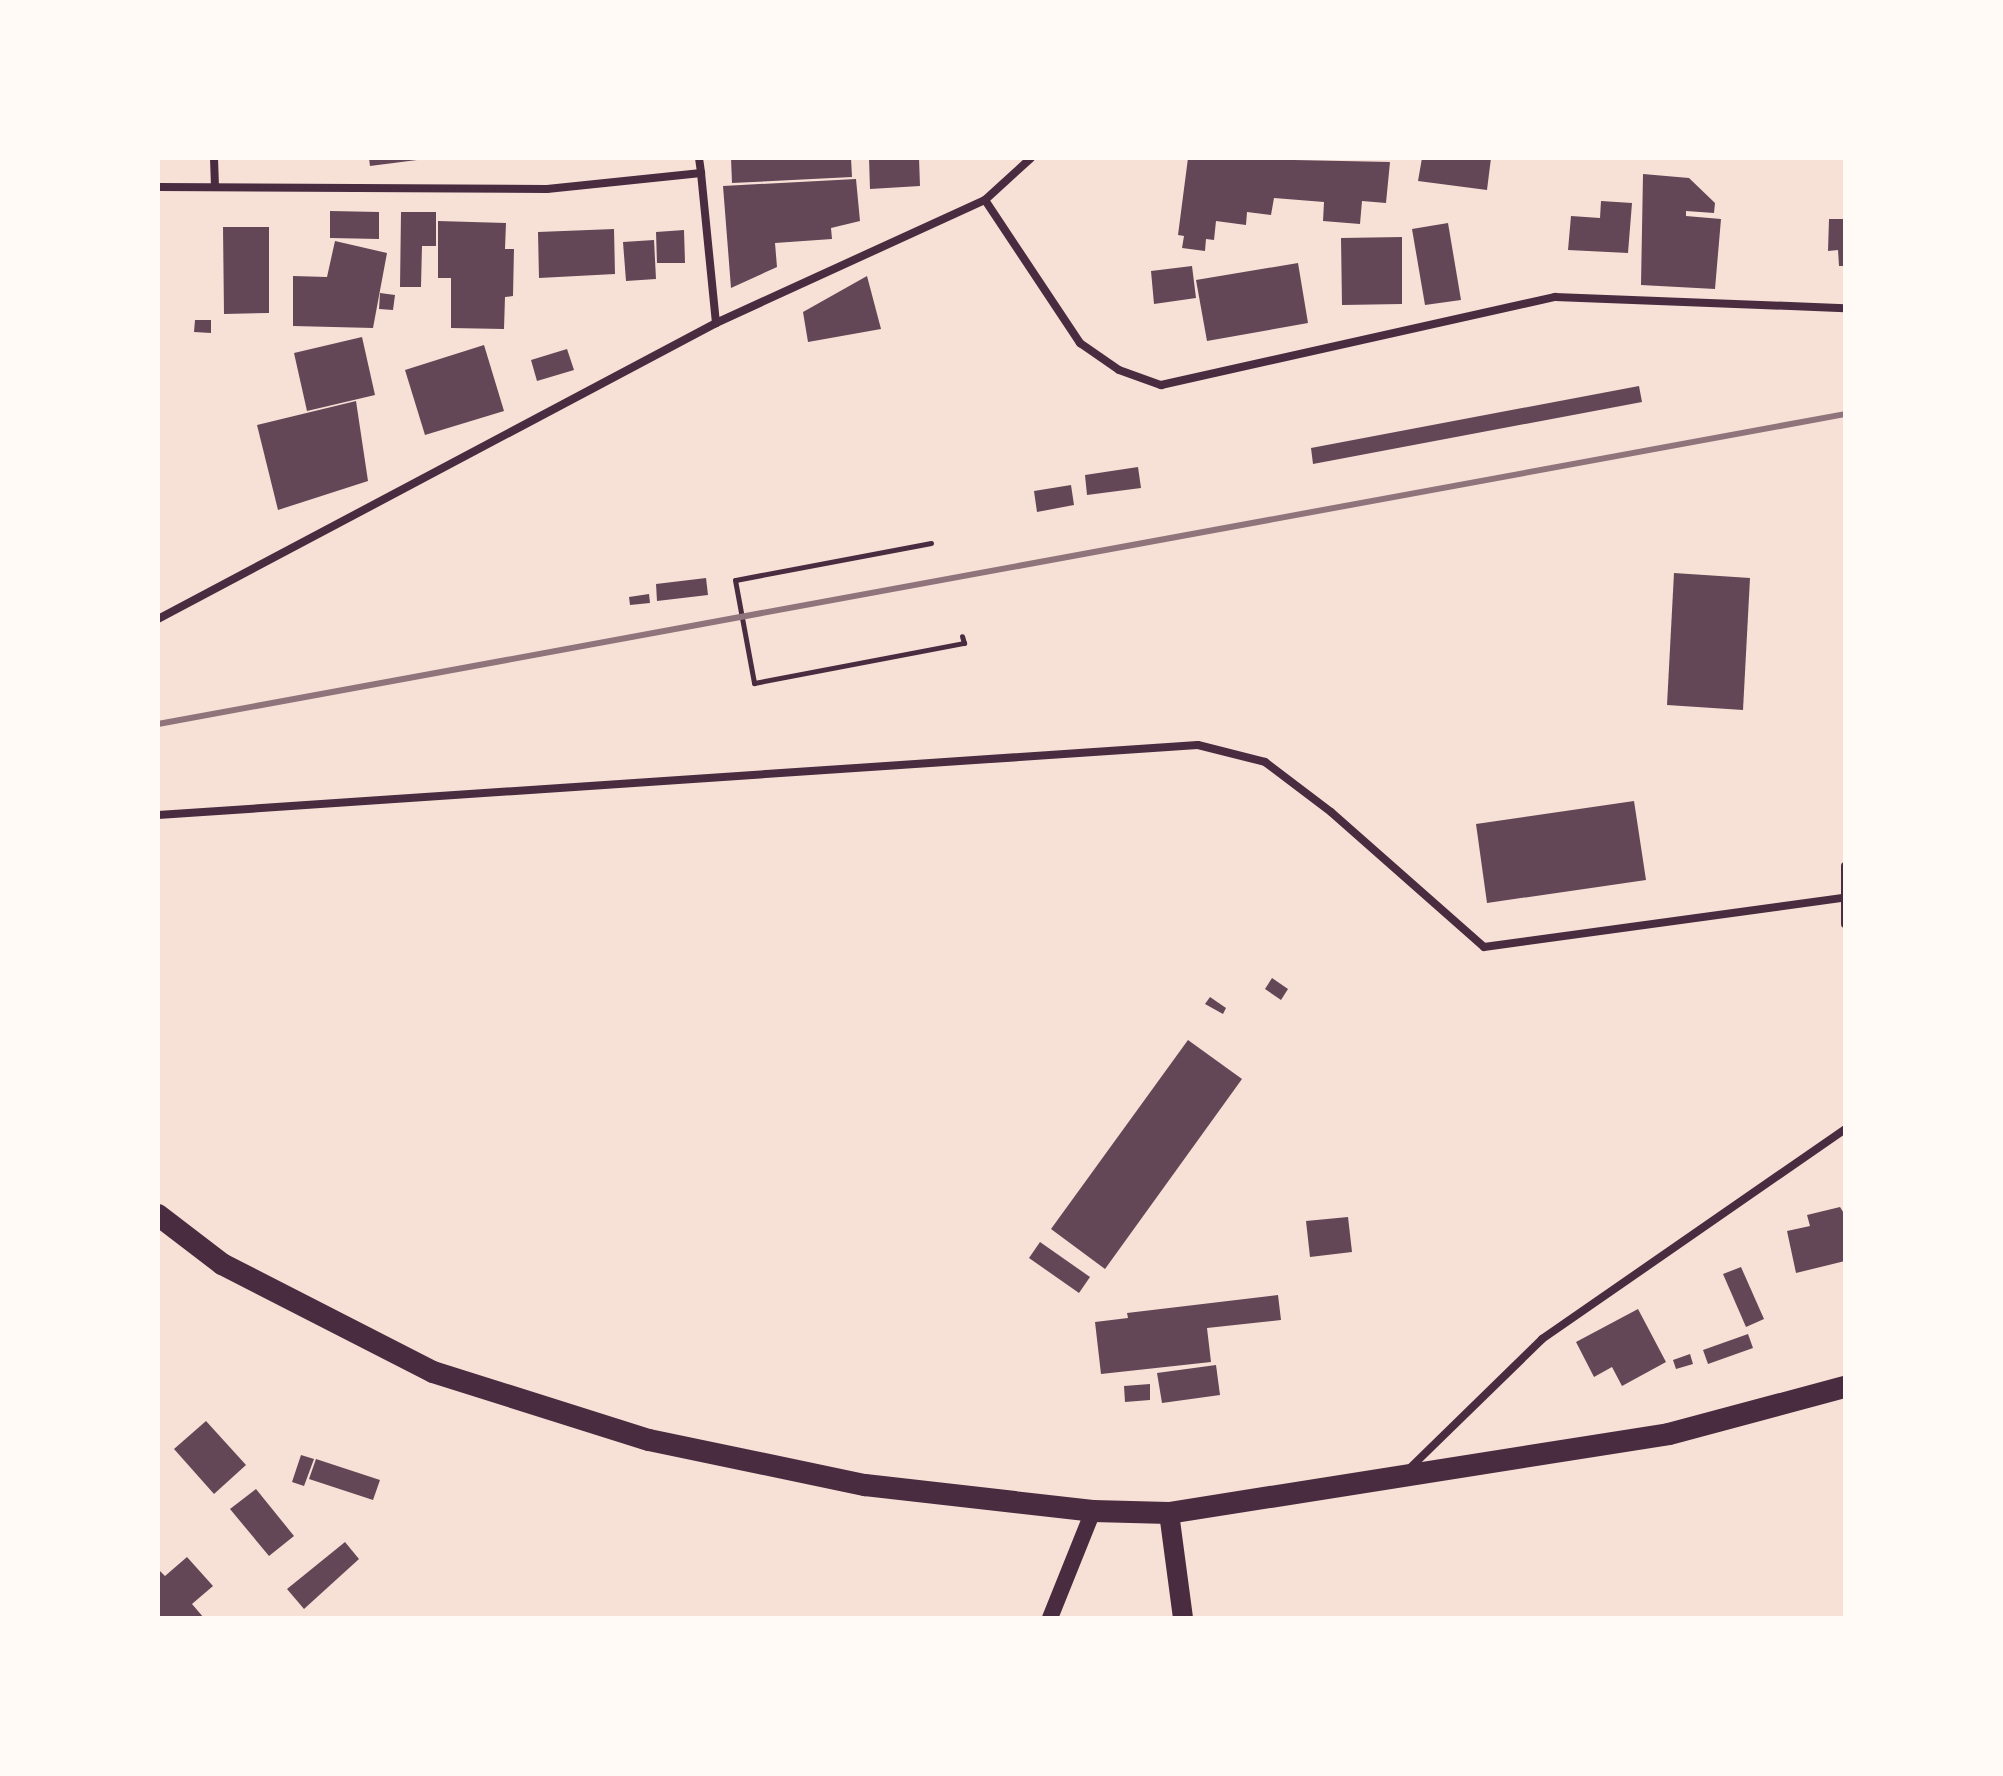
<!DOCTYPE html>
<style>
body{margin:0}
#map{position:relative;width:2003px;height:1776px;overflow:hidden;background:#f7e1d7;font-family:"Exo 2",sans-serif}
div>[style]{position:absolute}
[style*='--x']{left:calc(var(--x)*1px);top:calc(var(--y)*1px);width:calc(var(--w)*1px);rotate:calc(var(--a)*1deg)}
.building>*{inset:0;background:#644757}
.path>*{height:5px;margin:-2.5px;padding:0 2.5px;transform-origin:2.5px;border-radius:2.5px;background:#4a2c40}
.minor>*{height:8px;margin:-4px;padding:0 4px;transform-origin:4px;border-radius:4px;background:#4a2c40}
.secondary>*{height:16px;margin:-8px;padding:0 8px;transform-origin:8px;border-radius:8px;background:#4a2c40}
.primary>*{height:20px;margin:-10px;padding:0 10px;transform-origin:10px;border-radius:10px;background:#4a2c40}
.trunk>*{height:22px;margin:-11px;padding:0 11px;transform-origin:11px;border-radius:11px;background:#4a2c40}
.rail>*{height:6px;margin:-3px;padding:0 3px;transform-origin:3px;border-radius:3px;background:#8f747c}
span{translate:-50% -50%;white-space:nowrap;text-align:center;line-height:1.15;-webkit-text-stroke:8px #fffaf5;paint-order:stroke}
.frame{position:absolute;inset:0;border:160px solid #fffaf5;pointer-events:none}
</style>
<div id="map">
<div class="building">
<div style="clip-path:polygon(369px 158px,417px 158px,417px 160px,370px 166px)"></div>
<div style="clip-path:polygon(731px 158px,851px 158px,852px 177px,732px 183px)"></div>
<div style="clip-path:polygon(869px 158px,919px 158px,920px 186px,870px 189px)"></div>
<div style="clip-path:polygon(1188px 158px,1390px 162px,1386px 203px,1362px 201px,1360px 224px,1323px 221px,1324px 202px,1274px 198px,1271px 215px,1247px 212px,1246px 225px,1216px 221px,1214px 240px,1206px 239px,1205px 251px,1182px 248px,1184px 236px,1178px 235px)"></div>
<div style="clip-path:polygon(1422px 158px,1491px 158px,1487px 190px,1418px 181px)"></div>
<div style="clip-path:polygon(1643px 174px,1689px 178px,1715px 203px,1714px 213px,1686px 211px,1686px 216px,1721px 219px,1715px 289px,1641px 285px)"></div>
<div style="clip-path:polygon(856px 179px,860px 221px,831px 228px,832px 239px,775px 243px,777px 267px,731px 288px,723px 186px)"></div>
<div style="clip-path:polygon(1601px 201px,1632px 203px,1628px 253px,1568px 250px,1571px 216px,1600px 218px)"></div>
<div style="clip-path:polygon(330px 211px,379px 212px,379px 239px,330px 238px)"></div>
<div style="clip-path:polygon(401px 212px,436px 212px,436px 246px,422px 246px,421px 287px,400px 287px)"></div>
<div style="clip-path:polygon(1829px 219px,1845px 219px,1845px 266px,1839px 266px,1838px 250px,1828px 251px)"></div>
<div style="clip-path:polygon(438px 221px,506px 223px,505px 249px,514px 249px,513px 296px,505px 297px,504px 329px,451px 328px,451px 278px,438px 278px)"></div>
<div style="clip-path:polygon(1448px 223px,1461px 300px,1425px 305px,1412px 229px)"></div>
<div style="clip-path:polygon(223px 227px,269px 227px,269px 313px,224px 314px)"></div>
<div style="clip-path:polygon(614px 229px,615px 274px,539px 278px,538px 232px)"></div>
<div style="clip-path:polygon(684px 230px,685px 263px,657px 263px,656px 232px)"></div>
<div style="clip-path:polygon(1402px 237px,1402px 304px,1342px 305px,1341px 238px)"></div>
<div style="clip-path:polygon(654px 240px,656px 279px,626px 281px,623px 242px)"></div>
<div style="clip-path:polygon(335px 241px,387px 253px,373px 328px,293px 326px,293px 276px,327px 277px)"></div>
<div style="clip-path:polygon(1298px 263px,1308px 323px,1207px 341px,1196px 280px)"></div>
<div style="clip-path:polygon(1192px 266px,1196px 298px,1154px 304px,1151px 271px)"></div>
<div style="clip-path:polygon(867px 276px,881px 329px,808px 342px,803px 312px)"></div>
<div style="clip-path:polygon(380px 293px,395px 295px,393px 310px,379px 309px)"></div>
<div style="clip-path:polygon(195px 320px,211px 320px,211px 333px,194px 332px)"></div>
<div style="clip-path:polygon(362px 337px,375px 395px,307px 411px,294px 353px)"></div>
<div style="clip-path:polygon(484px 345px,504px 411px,425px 435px,405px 370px)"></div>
<div style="clip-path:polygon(567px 349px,574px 370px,537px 381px,531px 360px)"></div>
<div style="clip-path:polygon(1639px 386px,1642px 402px,1313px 464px,1311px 448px)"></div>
<div style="clip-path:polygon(356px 401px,368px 481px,278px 510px,257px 425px)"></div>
<div style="clip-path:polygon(1138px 467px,1141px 488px,1087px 495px,1085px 475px)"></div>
<div style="clip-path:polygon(1071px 485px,1074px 505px,1037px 512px,1034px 491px)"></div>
<div style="clip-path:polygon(1674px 573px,1750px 578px,1743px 710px,1667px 705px)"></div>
<div style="clip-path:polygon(706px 578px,708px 595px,657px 601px,656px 584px)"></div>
<div style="clip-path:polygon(649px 594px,650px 603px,630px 605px,629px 597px)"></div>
<div style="clip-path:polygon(1634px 801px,1646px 880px,1487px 903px,1476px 824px)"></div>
<div style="clip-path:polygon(1272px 978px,1288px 989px,1281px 1000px,1265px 989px)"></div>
<div style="clip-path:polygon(1210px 997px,1226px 1008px,1223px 1014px,1205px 1004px)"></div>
<div style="clip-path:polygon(1188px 1040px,1242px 1079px,1105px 1269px,1051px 1229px)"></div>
<div style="clip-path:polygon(1840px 1207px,1845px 1215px,1845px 1261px,1796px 1273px,1787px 1231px,1810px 1226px,1807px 1215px)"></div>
<div style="clip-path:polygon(1348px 1217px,1352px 1252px,1310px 1257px,1306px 1221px)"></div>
<div style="clip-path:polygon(1040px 1242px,1090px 1277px,1079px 1293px,1029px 1258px)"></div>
<div style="clip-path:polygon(1741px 1267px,1764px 1319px,1746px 1327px,1723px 1274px)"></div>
<div style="clip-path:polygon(1278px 1295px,1281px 1320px,1207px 1328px,1211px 1362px,1101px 1374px,1095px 1322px,1128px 1318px,1127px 1313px)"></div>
<div style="clip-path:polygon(1638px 1309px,1666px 1362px,1622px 1386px,1612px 1367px,1594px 1377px,1576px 1342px)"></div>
<div style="clip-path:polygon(1748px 1334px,1753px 1348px,1708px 1364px,1703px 1350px)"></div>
<div style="clip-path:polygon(1690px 1354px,1693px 1364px,1676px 1369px,1673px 1360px)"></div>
<div style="clip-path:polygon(1216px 1365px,1220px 1395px,1162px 1403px,1157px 1373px)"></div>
<div style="clip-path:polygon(1150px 1384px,1150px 1400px,1125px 1402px,1124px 1386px)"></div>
<div style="clip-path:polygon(206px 1421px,246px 1465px,214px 1494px,174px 1449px)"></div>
<div style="clip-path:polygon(301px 1455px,314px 1459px,304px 1486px,292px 1482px)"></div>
<div style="clip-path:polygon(316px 1459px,380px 1480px,373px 1500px,309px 1479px)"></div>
<div style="clip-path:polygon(256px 1489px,294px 1536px,269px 1556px,230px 1509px)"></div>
<div style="clip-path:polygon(345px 1542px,359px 1559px,304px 1609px,287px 1589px)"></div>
<div style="clip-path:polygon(187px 1557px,213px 1586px,192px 1604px,204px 1618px,158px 1618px,158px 1569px,165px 1576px)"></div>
</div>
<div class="path">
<div style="--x:931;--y:543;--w:199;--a:169.3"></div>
<div style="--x:735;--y:580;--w:105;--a:79.5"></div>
<div style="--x:754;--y:683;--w:214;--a:-10.8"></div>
<div style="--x:964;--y:643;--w:7;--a:-106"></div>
</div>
<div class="minor">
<div style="--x:214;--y:158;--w:29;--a:88"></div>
<div style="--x:699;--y:158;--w:15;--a:82"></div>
<div style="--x:158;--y:187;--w:389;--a:0.3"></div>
<div style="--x:547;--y:189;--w:155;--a:-5.9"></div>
<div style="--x:701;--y:173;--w:151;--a:84.3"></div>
<div style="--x:985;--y:200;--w:172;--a:56.4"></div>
<div style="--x:1080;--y:343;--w:47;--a:34.7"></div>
<div style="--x:1119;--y:370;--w:45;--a:19.7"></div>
<div style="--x:1161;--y:385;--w:404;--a:-12.6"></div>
<div style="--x:1555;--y:297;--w:290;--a:2.2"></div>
<div style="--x:158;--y:619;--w:632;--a:-27.94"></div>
<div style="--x:716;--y:323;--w:296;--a:-24.6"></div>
<div style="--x:985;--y:200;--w:62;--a:-42.4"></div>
<div style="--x:158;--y:815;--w:1042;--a:-3.85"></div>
<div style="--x:1198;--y:745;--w:69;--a:14.2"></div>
<div style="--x:1265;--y:762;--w:83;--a:37.1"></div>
<div style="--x:1331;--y:812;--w:204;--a:41.4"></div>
<div style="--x:1484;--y:947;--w:362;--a:-7.8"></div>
<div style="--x:1845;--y:866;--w:58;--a:90"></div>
<div style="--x:1409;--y:1469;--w:186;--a:-44.3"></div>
<div style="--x:1542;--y:1339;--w:369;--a:-34.7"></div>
</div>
<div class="secondary">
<div style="--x:1050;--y:1618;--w:115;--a:-68.1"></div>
</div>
<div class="primary">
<div style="--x:1169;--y:1513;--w:106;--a:82.4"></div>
</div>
<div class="trunk">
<div style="--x:158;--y:1215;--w:81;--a:37.4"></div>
<div style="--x:222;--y:1264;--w:237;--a:27.1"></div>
<div style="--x:433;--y:1372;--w:226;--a:17.5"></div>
<div style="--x:649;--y:1440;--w:221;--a:11.8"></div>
<div style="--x:865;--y:1485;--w:229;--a:6.5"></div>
<div style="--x:1093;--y:1511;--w:76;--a:1.5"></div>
<div style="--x:1169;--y:1513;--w:506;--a:-8.98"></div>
<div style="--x:1669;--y:1434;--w:182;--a:-15"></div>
</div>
<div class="rail">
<div style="--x:158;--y:724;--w:1715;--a:-10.41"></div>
</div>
<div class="frame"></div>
</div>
